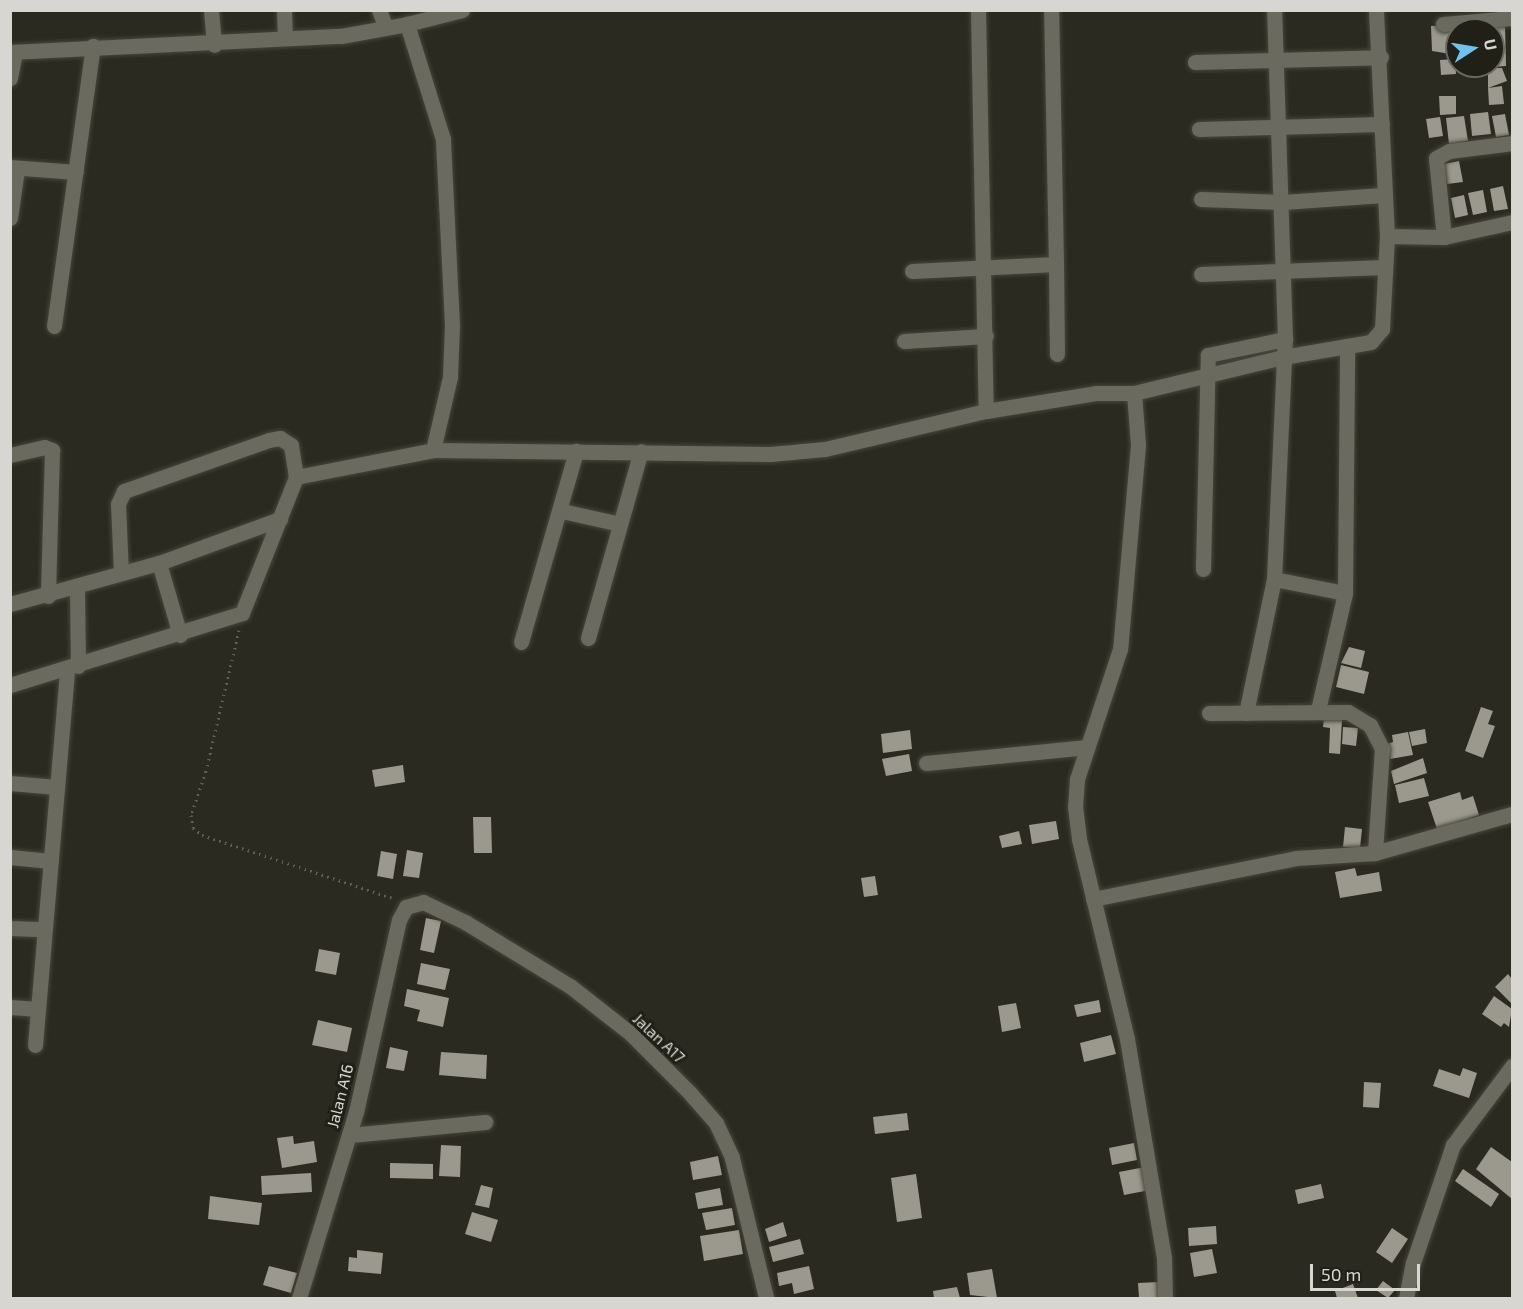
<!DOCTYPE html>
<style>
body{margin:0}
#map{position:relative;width:1523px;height:1309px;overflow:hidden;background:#2b2a20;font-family:"Exo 2",sans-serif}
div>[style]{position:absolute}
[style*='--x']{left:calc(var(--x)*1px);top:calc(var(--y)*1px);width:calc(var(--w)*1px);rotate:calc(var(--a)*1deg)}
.building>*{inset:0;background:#9b998d}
.path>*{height:3px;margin-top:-1.5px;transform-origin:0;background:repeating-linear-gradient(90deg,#605f56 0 1.5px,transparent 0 6px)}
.roads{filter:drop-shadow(0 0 2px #47453d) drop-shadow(0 0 2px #47453d)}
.minor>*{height:15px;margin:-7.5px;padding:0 7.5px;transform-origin:7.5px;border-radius:7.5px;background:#6b6a5f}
span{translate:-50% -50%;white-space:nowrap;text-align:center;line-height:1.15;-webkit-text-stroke:6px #212017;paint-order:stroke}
.street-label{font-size:16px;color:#d7d6d0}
.frame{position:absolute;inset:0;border:12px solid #d7d6d0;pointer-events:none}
.north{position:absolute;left:1445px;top:18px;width:60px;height:60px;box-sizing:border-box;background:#212017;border:2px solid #6a6961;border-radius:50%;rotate:78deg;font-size:16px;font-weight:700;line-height:24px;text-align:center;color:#d7d6d0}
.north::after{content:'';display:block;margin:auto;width:21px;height:27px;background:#6cc3f2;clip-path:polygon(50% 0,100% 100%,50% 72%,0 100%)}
.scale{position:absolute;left:1310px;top:1264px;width:110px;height:27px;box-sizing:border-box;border:3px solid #d7d6d0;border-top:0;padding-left:8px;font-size:18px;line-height:21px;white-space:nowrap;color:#d7d6d0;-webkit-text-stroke:4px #212017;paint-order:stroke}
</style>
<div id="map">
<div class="building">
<div style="clip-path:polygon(1505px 24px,1506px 66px,1493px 67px,1493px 30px,1484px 27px)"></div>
<div style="clip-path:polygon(1456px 25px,1457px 55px,1432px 51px,1431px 26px)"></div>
<div style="clip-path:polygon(1455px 59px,1456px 74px,1441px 75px,1440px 60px)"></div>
<div style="clip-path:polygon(1488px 68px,1502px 68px,1507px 81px,1488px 88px,1502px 86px,1504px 104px,1489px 105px,1488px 88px)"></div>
<div style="clip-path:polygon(1439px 96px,1456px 96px,1456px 114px,1440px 115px)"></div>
<div style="clip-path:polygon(1488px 112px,1491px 134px,1472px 136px,1470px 114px)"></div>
<div style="clip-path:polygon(1505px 114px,1509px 135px,1496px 137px,1492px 116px)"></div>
<div style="clip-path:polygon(1464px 116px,1468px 141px,1449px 144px,1446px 118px)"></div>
<div style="clip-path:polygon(1440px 117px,1443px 136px,1429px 138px,1426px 119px)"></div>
<div style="clip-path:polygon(1459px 161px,1463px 182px,1447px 184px,1444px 164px)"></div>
<div style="clip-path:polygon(1503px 186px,1508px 209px,1494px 211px,1490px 189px)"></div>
<div style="clip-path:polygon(1483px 190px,1487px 212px,1473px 215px,1468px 193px)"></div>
<div style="clip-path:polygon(1464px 195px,1468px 215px,1455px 218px,1451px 198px)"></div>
<div style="clip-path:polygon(1349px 647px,1365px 651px,1361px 668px,1341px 663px)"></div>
<div style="clip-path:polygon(1341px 665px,1369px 672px,1364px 694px,1336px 687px)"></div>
<div style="clip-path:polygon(1481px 707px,1493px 711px,1488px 724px,1495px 726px,1483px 758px,1465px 751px)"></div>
<div style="clip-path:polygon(1324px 719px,1342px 720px,1340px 754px,1329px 753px,1330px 728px,1323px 727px)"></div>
<div style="clip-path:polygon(1343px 727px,1358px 728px,1356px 746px,1342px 744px)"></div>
<div style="clip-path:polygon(1425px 729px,1427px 743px,1412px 746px,1409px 732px)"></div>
<div style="clip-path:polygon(910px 730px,912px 749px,883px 753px,881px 734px)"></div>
<div style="clip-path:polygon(1408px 732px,1413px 755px,1390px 759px,1387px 744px,1393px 742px,1392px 735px)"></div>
<div style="clip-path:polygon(909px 754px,912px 771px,886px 776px,882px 759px)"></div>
<div style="clip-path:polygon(1423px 758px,1427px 773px,1394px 784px,1391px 771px)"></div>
<div style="clip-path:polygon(403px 765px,405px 782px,375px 787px,372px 770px)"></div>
<div style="clip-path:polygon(1424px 778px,1429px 796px,1399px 803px,1395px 785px)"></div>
<div style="clip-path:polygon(1460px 792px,1462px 800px,1473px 796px,1479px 815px,1437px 829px,1428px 802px)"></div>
<div style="clip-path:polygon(473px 817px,491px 817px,492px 853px,474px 853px)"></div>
<div style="clip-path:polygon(1056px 821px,1059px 839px,1032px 844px,1029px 825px)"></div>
<div style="clip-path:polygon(1345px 827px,1362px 829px,1360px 848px,1343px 847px)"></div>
<div style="clip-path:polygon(1019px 831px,1022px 844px,1002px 848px,999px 836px)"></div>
<div style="clip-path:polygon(407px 850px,423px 853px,419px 878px,403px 876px)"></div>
<div style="clip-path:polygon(381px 851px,397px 854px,393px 879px,377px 876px)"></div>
<div style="clip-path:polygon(1355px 868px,1357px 876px,1379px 872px,1382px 891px,1340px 898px,1335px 872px)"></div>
<div style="clip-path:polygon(875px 876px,878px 895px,864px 897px,861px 878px)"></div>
<div style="clip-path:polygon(426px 918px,441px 921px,434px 953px,420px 950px)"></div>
<div style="clip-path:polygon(319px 949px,340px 953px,336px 975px,315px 971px)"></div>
<div style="clip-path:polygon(421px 963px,450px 969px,445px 990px,417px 984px)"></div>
<div style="clip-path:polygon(1508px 974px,1512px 979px,1512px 1004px,1495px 987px)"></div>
<div style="clip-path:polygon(407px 989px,449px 998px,443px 1027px,417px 1021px,420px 1010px,404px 1006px)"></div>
<div style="clip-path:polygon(1494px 996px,1512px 1009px,1509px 1027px,1504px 1023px,1501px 1027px,1482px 1014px)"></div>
<div style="clip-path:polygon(1099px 1000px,1101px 1012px,1077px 1017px,1074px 1005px)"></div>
<div style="clip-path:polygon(1016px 1003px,1021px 1028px,1002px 1032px,998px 1006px)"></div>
<div style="clip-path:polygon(318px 1020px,352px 1028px,347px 1052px,312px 1045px)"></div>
<div style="clip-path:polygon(1111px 1035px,1116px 1054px,1084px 1062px,1080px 1043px)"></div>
<div style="clip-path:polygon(390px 1047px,408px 1051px,404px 1071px,386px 1068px)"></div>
<div style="clip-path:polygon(441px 1052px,487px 1055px,486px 1079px,439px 1075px)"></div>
<div style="clip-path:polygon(1463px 1068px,1477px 1073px,1469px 1098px,1433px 1086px,1439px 1069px,1460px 1076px)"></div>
<div style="clip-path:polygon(1364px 1082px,1381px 1083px,1379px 1108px,1363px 1107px)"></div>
<div style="clip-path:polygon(907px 1113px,909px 1130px,875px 1134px,873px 1117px)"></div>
<div style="clip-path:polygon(293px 1136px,294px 1144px,314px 1141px,317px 1162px,282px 1168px,277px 1138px)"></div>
<div style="clip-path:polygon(1134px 1143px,1137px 1160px,1112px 1165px,1109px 1148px)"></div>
<div style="clip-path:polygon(441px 1145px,461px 1146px,460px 1177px,439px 1176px)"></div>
<div style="clip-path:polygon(1491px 1147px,1512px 1162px,1512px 1199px,1476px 1169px)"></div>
<div style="clip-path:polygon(718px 1156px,722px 1175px,693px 1180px,690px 1162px)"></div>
<div style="clip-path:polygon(390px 1163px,433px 1164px,433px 1179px,390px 1178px)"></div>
<div style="clip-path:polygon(1145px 1167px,1150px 1190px,1124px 1195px,1119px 1172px)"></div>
<div style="clip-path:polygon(1463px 1169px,1499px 1194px,1491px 1207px,1455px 1181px)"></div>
<div style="clip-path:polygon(311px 1173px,312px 1192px,262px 1195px,261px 1176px)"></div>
<div style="clip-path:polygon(916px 1174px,922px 1218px,897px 1222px,891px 1178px)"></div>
<div style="clip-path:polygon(1321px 1184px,1324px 1198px,1298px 1204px,1295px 1190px)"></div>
<div style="clip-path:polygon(481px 1185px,493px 1188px,489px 1208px,475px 1205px)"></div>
<div style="clip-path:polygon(720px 1188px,723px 1205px,698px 1209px,695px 1193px)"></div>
<div style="clip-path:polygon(210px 1196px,262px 1203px,259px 1225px,208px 1219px)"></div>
<div style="clip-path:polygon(732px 1208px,735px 1225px,706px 1230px,702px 1213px)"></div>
<div style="clip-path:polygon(472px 1212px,498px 1220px,491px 1242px,465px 1234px)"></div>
<div style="clip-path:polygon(783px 1222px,787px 1236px,769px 1242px,765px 1229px)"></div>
<div style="clip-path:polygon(1216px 1226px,1217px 1244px,1189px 1246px,1188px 1228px)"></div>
<div style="clip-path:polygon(1392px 1228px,1408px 1239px,1392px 1263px,1376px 1252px)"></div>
<div style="clip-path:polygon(739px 1230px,743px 1254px,704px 1261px,700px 1236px)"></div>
<div style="clip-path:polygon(800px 1239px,804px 1254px,773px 1262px,769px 1247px)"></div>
<div style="clip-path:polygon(1212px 1249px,1217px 1273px,1194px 1277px,1190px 1253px)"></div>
<div style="clip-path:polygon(357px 1250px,383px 1253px,381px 1274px,348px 1271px,349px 1257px,357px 1258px)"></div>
<div style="clip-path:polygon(269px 1266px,297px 1273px,291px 1293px,263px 1285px)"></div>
<div style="clip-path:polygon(809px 1266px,814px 1289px,794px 1294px,792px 1283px,779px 1286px,777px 1273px)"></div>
<div style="clip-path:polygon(992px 1269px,997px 1298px,970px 1295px,967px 1273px)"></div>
<div style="clip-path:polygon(1383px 1281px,1395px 1290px,1388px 1298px,1376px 1290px)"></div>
<div style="clip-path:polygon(1159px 1282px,1160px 1298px,1139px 1298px,1138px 1283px)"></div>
<div style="clip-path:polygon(1353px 1284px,1358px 1298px,1337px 1298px,1335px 1291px)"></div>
<div style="clip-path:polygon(957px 1287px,960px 1298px,934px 1298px,933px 1291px)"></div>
</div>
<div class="path">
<div style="--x:239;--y:630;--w:145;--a:103.2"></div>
<div style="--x:206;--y:771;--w:46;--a:108.8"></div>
<div style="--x:191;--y:815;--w:13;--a:81"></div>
<div style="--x:193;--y:828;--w:11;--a:38"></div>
<div style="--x:202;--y:835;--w:203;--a:18.3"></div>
</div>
<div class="roads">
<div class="minor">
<div style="--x:211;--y:10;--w:35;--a:85"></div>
<div style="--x:284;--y:10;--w:26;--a:88"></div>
<div style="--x:379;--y:10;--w:19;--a:69"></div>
<div style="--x:978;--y:10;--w:401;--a:88.9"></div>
<div style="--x:1443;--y:24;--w:69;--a:-5"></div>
<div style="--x:10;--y:52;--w:331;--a:-2.8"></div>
<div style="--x:341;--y:36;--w:67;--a:-10.3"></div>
<div style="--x:1195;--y:62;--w:186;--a:-1.5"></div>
<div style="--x:10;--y:78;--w:26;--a:-79"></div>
<div style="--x:1199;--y:129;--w:183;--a:-1.6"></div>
<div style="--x:10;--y:167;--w:66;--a:4.3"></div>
<div style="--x:1201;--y:199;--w:82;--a:2.1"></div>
<div style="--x:1283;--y:202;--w:100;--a:-4"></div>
<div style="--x:10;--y:218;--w:49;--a:-81.7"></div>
<div style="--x:1387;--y:236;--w:57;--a:1"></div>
<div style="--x:1444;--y:237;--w:70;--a:-12.4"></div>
<div style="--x:1444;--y:237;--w:79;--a:-95.8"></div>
<div style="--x:1436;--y:158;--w:15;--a:-28"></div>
<div style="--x:1449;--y:151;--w:64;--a:-7.2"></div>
<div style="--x:1056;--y:264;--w:90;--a:89.4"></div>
<div style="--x:912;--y:271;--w:144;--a:-2.8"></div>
<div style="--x:1056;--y:264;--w:254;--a:-91.1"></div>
<div style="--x:1201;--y:274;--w:183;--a:-2.2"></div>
<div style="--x:54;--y:326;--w:283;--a:-82.1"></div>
<div style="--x:904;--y:341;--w:82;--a:-3.5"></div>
<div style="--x:1134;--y:393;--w:52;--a:85.6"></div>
<div style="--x:1138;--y:445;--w:205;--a:95"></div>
<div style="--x:1120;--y:649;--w:137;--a:108.3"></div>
<div style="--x:1077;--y:779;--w:27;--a:94"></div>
<div style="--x:1075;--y:806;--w:33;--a:83"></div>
<div style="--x:1079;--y:839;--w:206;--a:76.5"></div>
<div style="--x:1127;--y:1039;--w:222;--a:80.4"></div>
<div style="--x:1164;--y:1258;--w:40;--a:88.6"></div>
<div style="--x:433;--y:450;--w:75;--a:-76.9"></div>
<div style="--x:450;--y:377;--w:52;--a:-87.8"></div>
<div style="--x:452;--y:325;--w:186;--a:-92.8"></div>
<div style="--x:443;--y:139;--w:121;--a:-107.4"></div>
<div style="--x:407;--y:24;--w:57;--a:-14.3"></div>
<div style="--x:10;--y:455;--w:35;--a:-13"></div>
<div style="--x:44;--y:447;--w:9;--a:21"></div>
<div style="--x:52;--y:450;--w:146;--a:91.6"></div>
<div style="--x:296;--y:477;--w:140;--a:-11.1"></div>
<div style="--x:433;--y:450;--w:337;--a:0.7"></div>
<div style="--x:770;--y:454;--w:55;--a:-5.2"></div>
<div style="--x:825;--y:449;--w:165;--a:-13.3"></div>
<div style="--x:986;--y:411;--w:111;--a:-9.3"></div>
<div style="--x:1096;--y:393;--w:38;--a:0"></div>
<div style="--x:1134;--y:393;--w:153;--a:-13.6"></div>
<div style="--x:1283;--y:357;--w:89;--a:-9.7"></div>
<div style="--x:1371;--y:342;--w:17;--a:-50"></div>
<div style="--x:1382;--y:329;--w:93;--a:-86.9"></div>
<div style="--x:1387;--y:236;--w:226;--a:-92.8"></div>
<div style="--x:562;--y:511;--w:59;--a:12.6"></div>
<div style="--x:159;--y:563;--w:75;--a:73.7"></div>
<div style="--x:1203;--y:569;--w:214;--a:-88.7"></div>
<div style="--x:1208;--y:355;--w:79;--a:-11.7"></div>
<div style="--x:1274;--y:579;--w:72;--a:11.2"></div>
<div style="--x:77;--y:588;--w:78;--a:89.3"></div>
<div style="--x:10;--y:604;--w:155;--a:-15.4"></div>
<div style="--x:159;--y:563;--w:129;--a:-20"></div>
<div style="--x:588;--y:638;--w:194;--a:-74.2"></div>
<div style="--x:521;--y:642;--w:199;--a:-73.9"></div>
<div style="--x:10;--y:685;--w:243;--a:-17.2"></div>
<div style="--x:242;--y:613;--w:146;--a:-68.3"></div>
<div style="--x:296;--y:477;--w:32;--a:-99"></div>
<div style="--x:291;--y:445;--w:13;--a:-148"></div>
<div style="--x:280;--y:438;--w:11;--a:170"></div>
<div style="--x:269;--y:440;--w:154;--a:160.6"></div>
<div style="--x:124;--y:491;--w:14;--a:115"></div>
<div style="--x:118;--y:504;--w:69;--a:87.5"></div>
<div style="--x:1318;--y:710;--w:120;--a:-77"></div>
<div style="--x:1345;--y:593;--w:247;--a:-89.5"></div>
<div style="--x:1209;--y:713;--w:139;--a:-0.4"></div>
<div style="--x:1348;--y:712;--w:26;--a:31"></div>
<div style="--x:1370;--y:725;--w:27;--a:63"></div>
<div style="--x:1382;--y:749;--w:104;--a:93.9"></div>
<div style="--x:1246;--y:713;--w:137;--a:-78.2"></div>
<div style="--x:1274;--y:579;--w:240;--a:-87.4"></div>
<div style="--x:1285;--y:339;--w:329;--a:-91.9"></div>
<div style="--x:926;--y:763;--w:162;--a:-5.7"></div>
<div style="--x:10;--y:783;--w:47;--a:4.9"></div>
<div style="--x:10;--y:857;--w:41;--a:5.6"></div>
<div style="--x:1093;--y:899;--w:207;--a:-11.4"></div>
<div style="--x:1296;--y:858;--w:79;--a:-3.6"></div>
<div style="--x:1375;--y:853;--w:142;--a:-15.9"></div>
<div style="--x:10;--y:928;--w:33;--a:2"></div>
<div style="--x:10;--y:1007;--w:28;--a:4"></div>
<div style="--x:35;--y:1045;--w:377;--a:-85.1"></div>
<div style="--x:350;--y:1135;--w:136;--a:-5.5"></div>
<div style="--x:299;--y:1298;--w:195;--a:-73"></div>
<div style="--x:356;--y:1112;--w:197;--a:-77.4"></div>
<div style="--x:399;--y:920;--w:15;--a:-62"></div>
<div style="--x:406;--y:907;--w:18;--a:-16"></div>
<div style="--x:423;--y:902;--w:47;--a:25.5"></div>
<div style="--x:465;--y:922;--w:123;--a:31.4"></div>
<div style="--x:570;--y:986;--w:76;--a:38.1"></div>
<div style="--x:630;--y:1033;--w:83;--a:45"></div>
<div style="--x:689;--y:1092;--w:41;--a:48.9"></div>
<div style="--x:716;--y:1123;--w:38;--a:65"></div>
<div style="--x:732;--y:1158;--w:144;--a:76.3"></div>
<div style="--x:1406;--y:1298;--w:36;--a:-79"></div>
<div style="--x:1413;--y:1263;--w:125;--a:-71.3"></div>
<div style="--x:1453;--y:1145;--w:99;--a:-53.2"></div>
</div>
</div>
<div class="street-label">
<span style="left:659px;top:1038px;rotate:43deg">Jalan A17</span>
<span style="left:340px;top:1096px;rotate:-76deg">Jalan A16</span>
</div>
<div class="frame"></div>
<div class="north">U</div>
<div class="scale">50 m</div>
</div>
